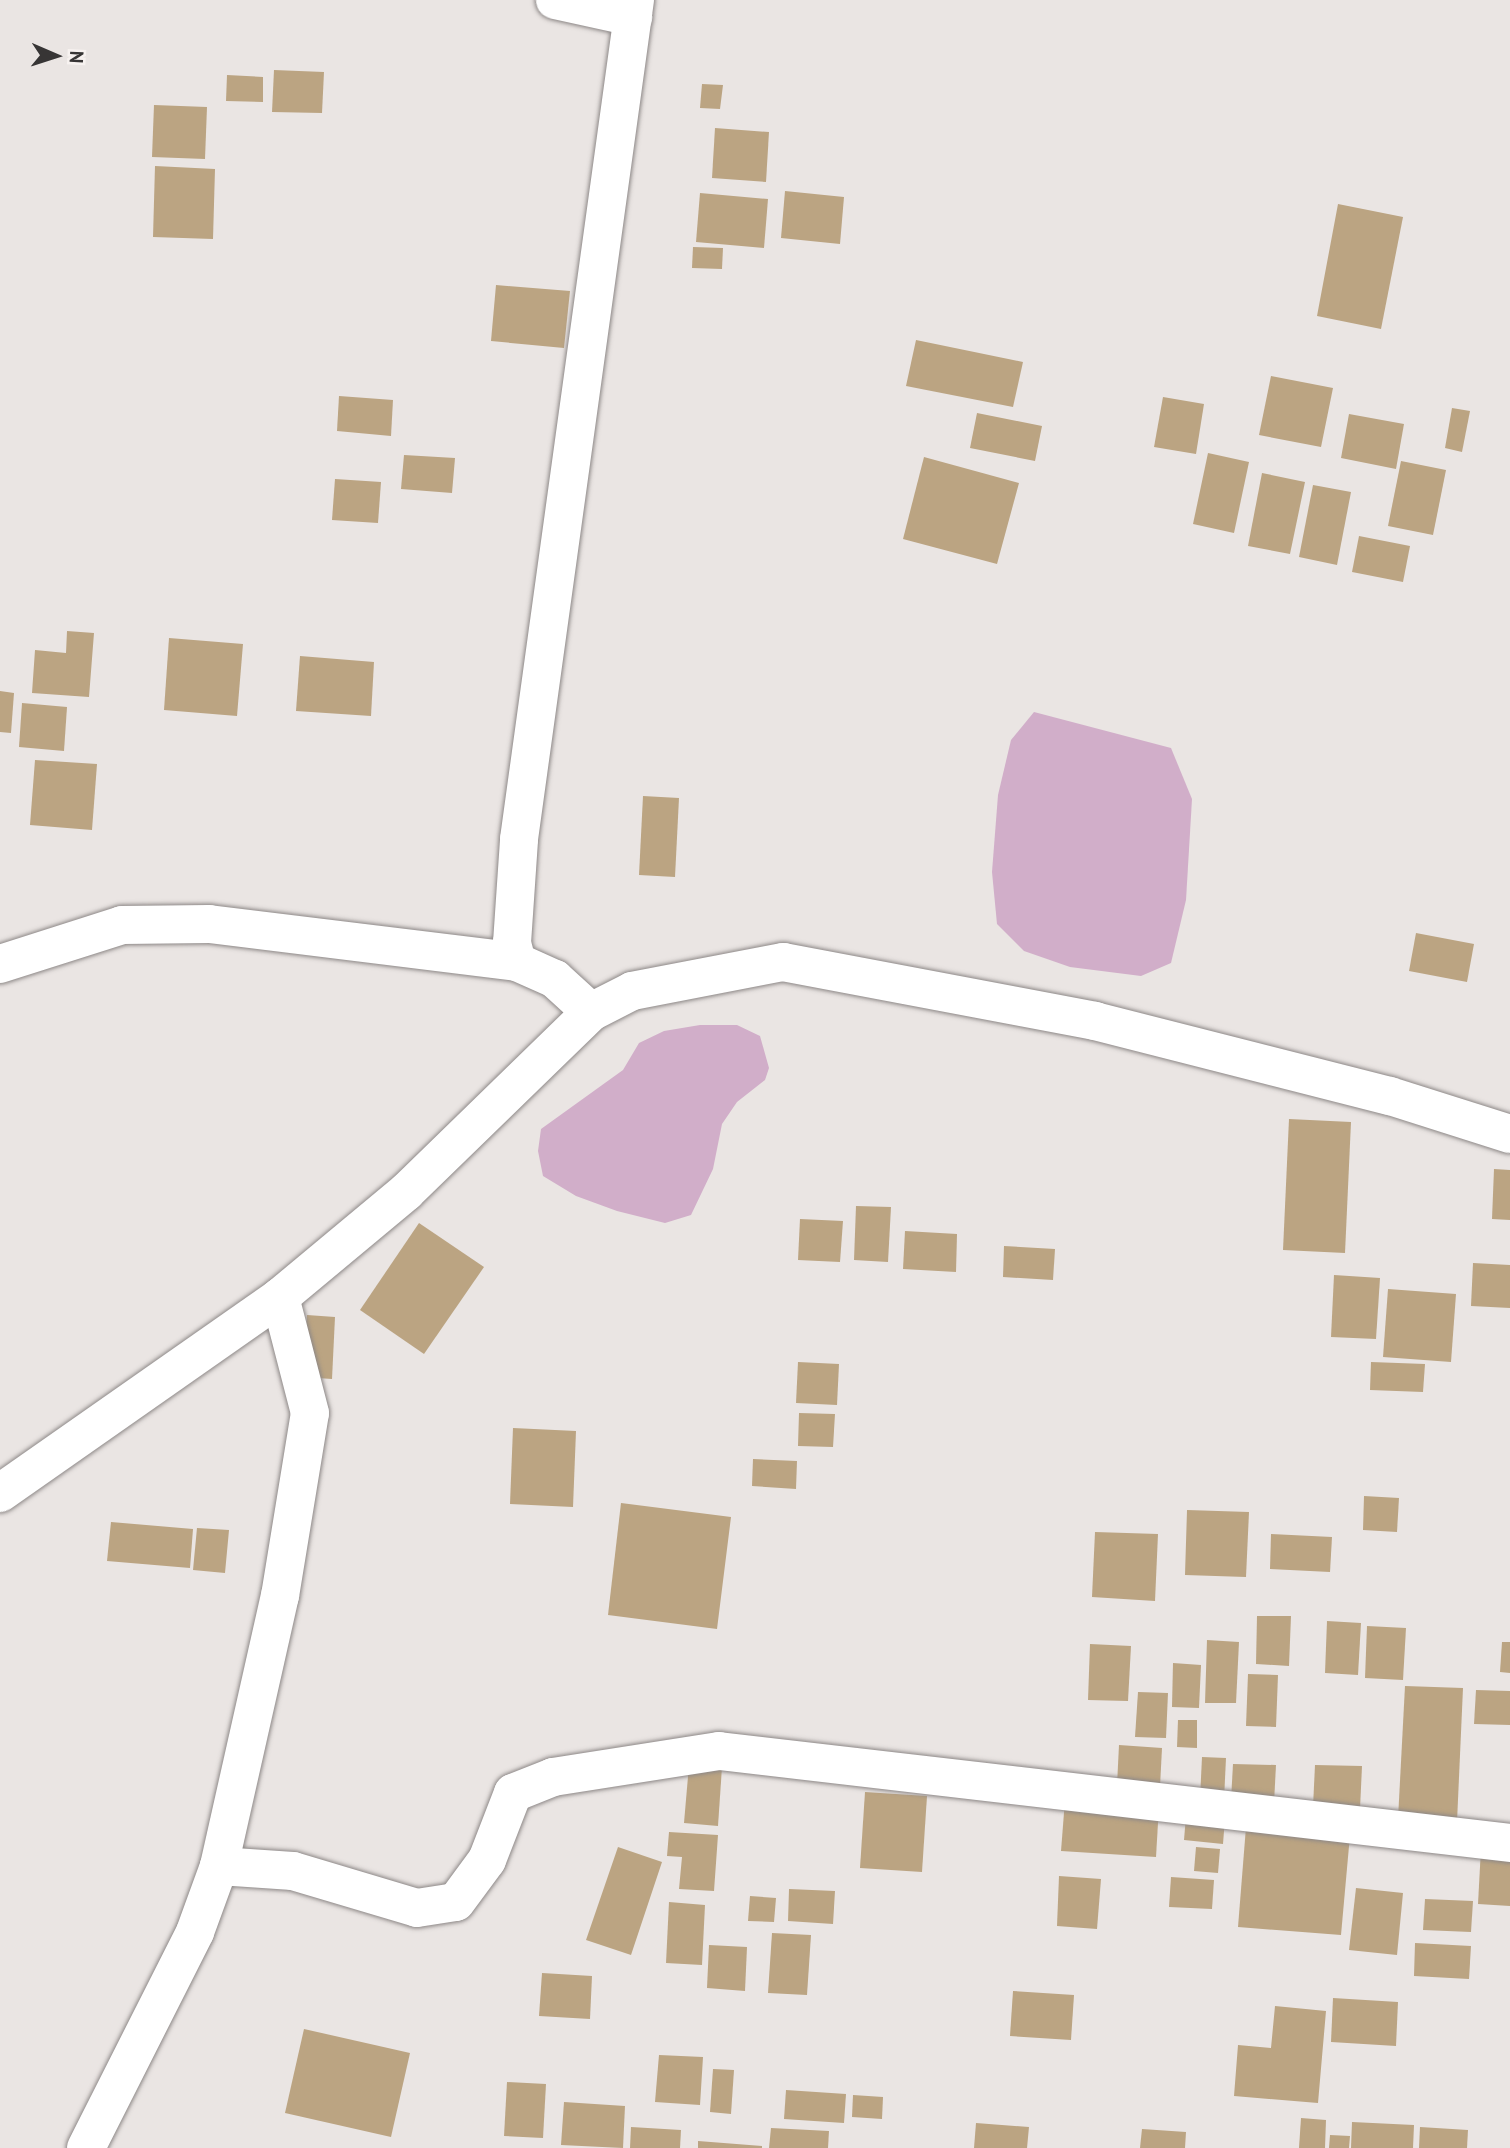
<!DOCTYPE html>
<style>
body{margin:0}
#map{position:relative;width:1510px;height:2148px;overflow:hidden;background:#eae5e3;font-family:"PT Sans",sans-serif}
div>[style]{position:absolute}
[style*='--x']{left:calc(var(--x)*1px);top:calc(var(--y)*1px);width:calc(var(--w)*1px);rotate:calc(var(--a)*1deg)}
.water>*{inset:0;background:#d1aec9}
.building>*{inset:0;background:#bba482}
.roads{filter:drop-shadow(0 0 2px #8d8887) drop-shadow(0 0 2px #8d8887)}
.minor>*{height:38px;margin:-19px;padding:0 19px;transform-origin:19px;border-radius:19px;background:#fff}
.secondary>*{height:38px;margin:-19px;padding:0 19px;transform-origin:19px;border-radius:19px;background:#fff}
span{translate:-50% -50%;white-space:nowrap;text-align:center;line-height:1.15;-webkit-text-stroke:5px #f7f2f0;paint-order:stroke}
.north{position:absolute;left:21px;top:21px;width:70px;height:70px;-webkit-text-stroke:5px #f7f2f0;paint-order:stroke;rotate:93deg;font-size:19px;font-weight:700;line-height:28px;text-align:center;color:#373535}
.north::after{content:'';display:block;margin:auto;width:24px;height:32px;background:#373535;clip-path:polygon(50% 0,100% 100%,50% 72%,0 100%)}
</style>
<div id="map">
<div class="water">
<div style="clip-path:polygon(1034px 712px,1171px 748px,1192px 799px,1186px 900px,1171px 963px,1141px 976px,1070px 967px,1024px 951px,997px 924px,992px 872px,998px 795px,1011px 740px)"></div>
<div style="clip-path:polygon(700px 1025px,737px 1025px,760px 1036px,769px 1068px,765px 1080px,737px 1102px,722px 1124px,713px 1169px,691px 1215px,665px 1223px,617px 1211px,576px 1196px,543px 1176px,538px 1151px,541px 1129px,623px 1070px,639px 1043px,664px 1031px)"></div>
</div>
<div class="building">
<div style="clip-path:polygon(274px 70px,324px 72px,322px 113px,272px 112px)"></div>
<div style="clip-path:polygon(227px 75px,263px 77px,263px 102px,226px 101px)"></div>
<div style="clip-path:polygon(702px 84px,723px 85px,720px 109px,700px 108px)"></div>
<div style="clip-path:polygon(154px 105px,207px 107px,205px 159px,152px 157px)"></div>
<div style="clip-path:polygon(715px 128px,769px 132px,766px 182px,712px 178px)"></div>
<div style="clip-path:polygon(155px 166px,215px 169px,213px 239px,153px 237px)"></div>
<div style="clip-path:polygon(785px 191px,844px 197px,840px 244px,781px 238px)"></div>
<div style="clip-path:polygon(700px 193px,768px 199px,764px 248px,696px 242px)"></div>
<div style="clip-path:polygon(1338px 204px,1403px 217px,1381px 329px,1317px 316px)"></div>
<div style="clip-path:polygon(693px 247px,723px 248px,722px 269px,692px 268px)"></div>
<div style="clip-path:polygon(496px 285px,570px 291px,564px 348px,491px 341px)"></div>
<div style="clip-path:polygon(916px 340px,1023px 362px,1013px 407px,906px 386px)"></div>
<div style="clip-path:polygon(1271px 376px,1333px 388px,1321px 447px,1259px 435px)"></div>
<div style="clip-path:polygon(339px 396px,393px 400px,391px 436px,337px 431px)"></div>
<div style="clip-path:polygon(1163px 397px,1204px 404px,1196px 454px,1154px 447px)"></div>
<div style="clip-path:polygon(1452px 408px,1470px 411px,1462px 452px,1445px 448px)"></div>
<div style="clip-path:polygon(977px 413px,1042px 426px,1035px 461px,970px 448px)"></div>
<div style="clip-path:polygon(1349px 414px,1404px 424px,1396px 469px,1341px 458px)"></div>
<div style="clip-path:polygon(1208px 453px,1249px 462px,1234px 533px,1193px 524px)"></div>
<div style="clip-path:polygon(404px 455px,455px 458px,452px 493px,401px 489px)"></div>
<div style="clip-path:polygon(924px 457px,1019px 483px,997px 564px,903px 539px)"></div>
<div style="clip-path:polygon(1401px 461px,1446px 470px,1433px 535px,1388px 526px)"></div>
<div style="clip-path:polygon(1262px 473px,1305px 482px,1290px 554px,1248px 546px)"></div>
<div style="clip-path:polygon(335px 479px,381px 482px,378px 523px,332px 520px)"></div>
<div style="clip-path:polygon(1313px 485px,1351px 492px,1337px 565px,1299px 557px)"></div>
<div style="clip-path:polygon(1359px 536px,1410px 546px,1403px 582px,1352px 572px)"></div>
<div style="clip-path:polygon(67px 631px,94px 633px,89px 697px,32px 693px,35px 650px,66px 653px)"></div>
<div style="clip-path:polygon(169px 638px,243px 644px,237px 716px,164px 710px)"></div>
<div style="clip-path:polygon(300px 656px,374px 662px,371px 716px,296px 711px)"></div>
<div style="clip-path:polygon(0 691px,14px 693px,11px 733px,0 732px)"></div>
<div style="clip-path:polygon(22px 703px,67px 707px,64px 751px,19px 747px)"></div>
<div style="clip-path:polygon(35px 760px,97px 764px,92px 830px,30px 825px)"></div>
<div style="clip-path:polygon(643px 796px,679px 798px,675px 877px,639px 875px)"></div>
<div style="clip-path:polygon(1416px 933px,1474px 944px,1467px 982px,1409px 971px)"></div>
<div style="clip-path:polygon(1289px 1119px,1351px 1122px,1345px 1253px,1283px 1250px)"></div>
<div style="clip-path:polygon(1494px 1169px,1510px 1170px,1510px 1220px,1492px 1219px)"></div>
<div style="clip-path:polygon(856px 1206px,891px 1207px,888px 1262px,854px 1260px)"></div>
<div style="clip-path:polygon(800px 1219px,843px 1221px,840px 1262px,798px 1260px)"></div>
<div style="clip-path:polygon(419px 1223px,484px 1267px,424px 1354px,360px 1310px)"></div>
<div style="clip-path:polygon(905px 1231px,957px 1234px,956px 1272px,903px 1269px)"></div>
<div style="clip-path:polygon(1004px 1246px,1055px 1249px,1053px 1280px,1003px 1277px)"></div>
<div style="clip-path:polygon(1473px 1263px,1510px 1265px,1510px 1308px,1471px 1306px)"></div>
<div style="clip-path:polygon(1334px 1275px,1380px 1278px,1376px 1339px,1331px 1337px)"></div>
<div style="clip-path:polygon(1388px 1289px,1456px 1294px,1451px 1362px,1383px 1357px)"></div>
<div style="clip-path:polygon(307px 1315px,335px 1317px,332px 1379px,303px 1377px)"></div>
<div style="clip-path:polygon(798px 1362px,839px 1364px,837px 1405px,796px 1403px)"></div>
<div style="clip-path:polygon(1371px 1362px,1425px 1364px,1423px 1392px,1370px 1390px)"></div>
<div style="clip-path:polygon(799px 1413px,835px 1414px,833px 1447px,798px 1446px)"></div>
<div style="clip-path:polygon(513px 1428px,576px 1431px,573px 1507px,510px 1504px)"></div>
<div style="clip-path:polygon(753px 1459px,797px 1461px,796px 1489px,752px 1486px)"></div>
<div style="clip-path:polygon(1364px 1496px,1399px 1498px,1397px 1532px,1363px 1530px)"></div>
<div style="clip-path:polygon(621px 1503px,731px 1517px,717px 1629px,608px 1615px)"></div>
<div style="clip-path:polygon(1187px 1510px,1249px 1512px,1246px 1577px,1185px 1575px)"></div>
<div style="clip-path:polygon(111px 1522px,193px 1529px,190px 1568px,107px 1561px)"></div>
<div style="clip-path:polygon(197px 1528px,229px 1530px,225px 1573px,193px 1570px)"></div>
<div style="clip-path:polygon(1095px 1532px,1158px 1534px,1155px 1601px,1092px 1597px)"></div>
<div style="clip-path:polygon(1271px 1534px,1332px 1537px,1330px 1572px,1270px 1569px)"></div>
<div style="clip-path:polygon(1257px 1616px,1291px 1616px,1289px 1666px,1256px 1664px)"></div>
<div style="clip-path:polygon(1327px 1621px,1361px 1623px,1358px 1675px,1325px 1673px)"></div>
<div style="clip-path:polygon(1367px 1626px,1406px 1628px,1403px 1680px,1365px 1678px)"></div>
<div style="clip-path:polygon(1207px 1640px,1239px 1642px,1236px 1703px,1205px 1703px)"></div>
<div style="clip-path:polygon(1502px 1642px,1510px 1642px,1510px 1673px,1500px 1672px)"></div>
<div style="clip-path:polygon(1090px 1644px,1131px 1646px,1128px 1701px,1088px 1700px)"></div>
<div style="clip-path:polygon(1173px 1663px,1201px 1665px,1199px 1708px,1172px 1707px)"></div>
<div style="clip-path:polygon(1248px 1674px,1278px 1675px,1276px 1727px,1246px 1726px)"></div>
<div style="clip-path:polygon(1405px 1686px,1463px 1688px,1457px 1822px,1398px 1819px)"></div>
<div style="clip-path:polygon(1476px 1690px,1510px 1691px,1510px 1725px,1474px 1724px)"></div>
<div style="clip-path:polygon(1138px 1692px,1168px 1693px,1166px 1738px,1135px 1737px)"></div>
<div style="clip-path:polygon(1178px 1720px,1197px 1720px,1197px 1748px,1177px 1747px)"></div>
<div style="clip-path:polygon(1119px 1745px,1162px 1748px,1160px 1787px,1117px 1785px)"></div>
<div style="clip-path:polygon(1202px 1757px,1226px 1758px,1224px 1800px,1200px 1799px)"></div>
<div style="clip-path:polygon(1233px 1764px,1276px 1765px,1274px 1803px,1231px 1800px)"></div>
<div style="clip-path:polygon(689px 1765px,722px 1767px,718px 1826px,684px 1823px)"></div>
<div style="clip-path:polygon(1315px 1765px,1362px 1766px,1360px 1809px,1313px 1807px)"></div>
<div style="clip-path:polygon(865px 1792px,927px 1796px,922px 1872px,860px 1868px)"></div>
<div style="clip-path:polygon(1065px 1800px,1159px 1806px,1156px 1857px,1061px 1851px)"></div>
<div style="clip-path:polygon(1186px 1816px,1225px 1818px,1223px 1844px,1184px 1840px)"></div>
<div style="clip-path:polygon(1246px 1827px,1350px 1835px,1341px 1935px,1238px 1927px)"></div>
<div style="clip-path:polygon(669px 1832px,718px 1835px,714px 1891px,679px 1889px,682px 1857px,667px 1856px)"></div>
<div style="clip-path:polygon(618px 1847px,662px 1862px,631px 1955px,586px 1940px)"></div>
<div style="clip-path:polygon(1196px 1847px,1220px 1849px,1218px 1873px,1194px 1871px)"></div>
<div style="clip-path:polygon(1481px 1848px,1510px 1849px,1510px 1906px,1478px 1904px)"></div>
<div style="clip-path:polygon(1059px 1876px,1101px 1879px,1097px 1929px,1057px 1926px)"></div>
<div style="clip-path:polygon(1171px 1877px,1214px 1880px,1212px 1909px,1169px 1907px)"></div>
<div style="clip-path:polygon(1356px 1888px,1403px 1893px,1397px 1955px,1349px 1950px)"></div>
<div style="clip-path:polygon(789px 1889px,835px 1891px,833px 1924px,788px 1921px)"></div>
<div style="clip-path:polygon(750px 1896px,776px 1898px,774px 1922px,748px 1921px)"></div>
<div style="clip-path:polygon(1425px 1899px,1473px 1901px,1471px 1932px,1423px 1930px)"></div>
<div style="clip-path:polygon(669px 1902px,705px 1905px,702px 1965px,666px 1963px)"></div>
<div style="clip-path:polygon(772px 1933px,811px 1935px,807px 1995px,768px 1993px)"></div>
<div style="clip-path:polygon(1415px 1943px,1471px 1946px,1469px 1979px,1414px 1976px)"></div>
<div style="clip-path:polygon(709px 1945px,747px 1947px,745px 1991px,707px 1988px)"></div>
<div style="clip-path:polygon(542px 1973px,592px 1976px,590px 2019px,539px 2016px)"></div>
<div style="clip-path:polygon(1013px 1991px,1074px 1995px,1071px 2040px,1010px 2036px)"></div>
<div style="clip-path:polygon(1333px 1998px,1398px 2002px,1396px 2046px,1331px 2042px)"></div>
<div style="clip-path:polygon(1275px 2006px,1326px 2011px,1318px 2103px,1234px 2096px,1238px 2045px,1271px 2048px)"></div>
<div style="clip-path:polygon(304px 2029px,410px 2053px,391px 2137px,285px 2113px)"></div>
<div style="clip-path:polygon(659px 2055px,703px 2057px,700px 2105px,655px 2102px)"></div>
<div style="clip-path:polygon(713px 2069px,734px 2070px,731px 2114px,710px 2112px)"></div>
<div style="clip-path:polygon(507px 2082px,546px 2084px,543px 2138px,504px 2136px)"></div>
<div style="clip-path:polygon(786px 2090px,846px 2094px,844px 2123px,784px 2119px)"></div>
<div style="clip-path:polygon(853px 2095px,883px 2097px,882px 2119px,852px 2117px)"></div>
<div style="clip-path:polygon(564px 2102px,625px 2106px,623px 2148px,561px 2145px)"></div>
<div style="clip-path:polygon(1301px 2118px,1326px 2120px,1325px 2148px,1299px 2148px)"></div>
<div style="clip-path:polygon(1352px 2122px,1414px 2125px,1413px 2148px,1351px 2148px)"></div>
<div style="clip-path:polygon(976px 2123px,1029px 2127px,1027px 2148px,974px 2148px)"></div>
<div style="clip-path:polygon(631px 2127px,681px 2130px,680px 2148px,630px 2148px)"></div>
<div style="clip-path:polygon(1420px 2127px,1468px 2130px,1467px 2148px,1419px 2148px)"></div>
<div style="clip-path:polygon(771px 2128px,829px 2131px,828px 2148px,769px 2148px)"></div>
<div style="clip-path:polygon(1142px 2129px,1186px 2132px,1185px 2148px,1140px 2148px)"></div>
<div style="clip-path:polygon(1330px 2135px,1350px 2136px,1349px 2148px,1329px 2148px)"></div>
<div style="clip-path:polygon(698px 2141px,762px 2146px,762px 2148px,698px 2148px)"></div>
</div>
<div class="roads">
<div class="minor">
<div style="--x:555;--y:0;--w:80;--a:12.3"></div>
<div style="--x:0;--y:964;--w:128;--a:-17.7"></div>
<div style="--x:122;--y:925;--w:87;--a:-0.7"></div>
<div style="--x:209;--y:924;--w:310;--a:7"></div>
<div style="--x:591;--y:1012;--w:49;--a:-137.5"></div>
<div style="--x:555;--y:979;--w:42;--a:-155.9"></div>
<div style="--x:517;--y:962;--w:20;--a:-105"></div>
<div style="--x:512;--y:943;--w:104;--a:-86.1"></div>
<div style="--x:519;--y:839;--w:847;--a:-82.13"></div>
<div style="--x:219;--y:1866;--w:74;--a:3.9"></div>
<div style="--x:293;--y:1871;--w:129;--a:16.6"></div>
<div style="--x:417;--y:1908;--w:39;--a:-9"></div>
<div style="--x:456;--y:1902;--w:52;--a:-53.6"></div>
<div style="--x:487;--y:1860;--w:72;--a:-68.8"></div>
<div style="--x:513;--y:1793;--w:43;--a:-21.8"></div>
<div style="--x:553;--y:1777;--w:168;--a:-8.9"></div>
<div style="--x:719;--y:1751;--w:796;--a:6.63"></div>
<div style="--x:86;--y:2148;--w:242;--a:-63.2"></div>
<div style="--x:195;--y:1932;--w:70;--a:-70"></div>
<div style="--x:219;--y:1866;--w:277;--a:-77.3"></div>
<div style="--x:280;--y:1596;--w:185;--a:-80.7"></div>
<div style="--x:310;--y:1413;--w:120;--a:-104.5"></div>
</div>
<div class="secondary">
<div style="--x:0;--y:1493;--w:342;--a:-35"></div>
<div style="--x:280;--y:1297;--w:164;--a:-39.8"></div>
<div style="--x:406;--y:1192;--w:258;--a:-44.2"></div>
<div style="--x:591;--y:1012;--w:46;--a:-27.1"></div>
<div style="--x:632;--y:991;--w:154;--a:-10.9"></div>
<div style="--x:783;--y:962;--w:318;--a:10.7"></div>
<div style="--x:1095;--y:1021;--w:304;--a:14.3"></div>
<div style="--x:1390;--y:1096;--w:126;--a:17.6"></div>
</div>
</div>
<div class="north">N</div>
</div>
